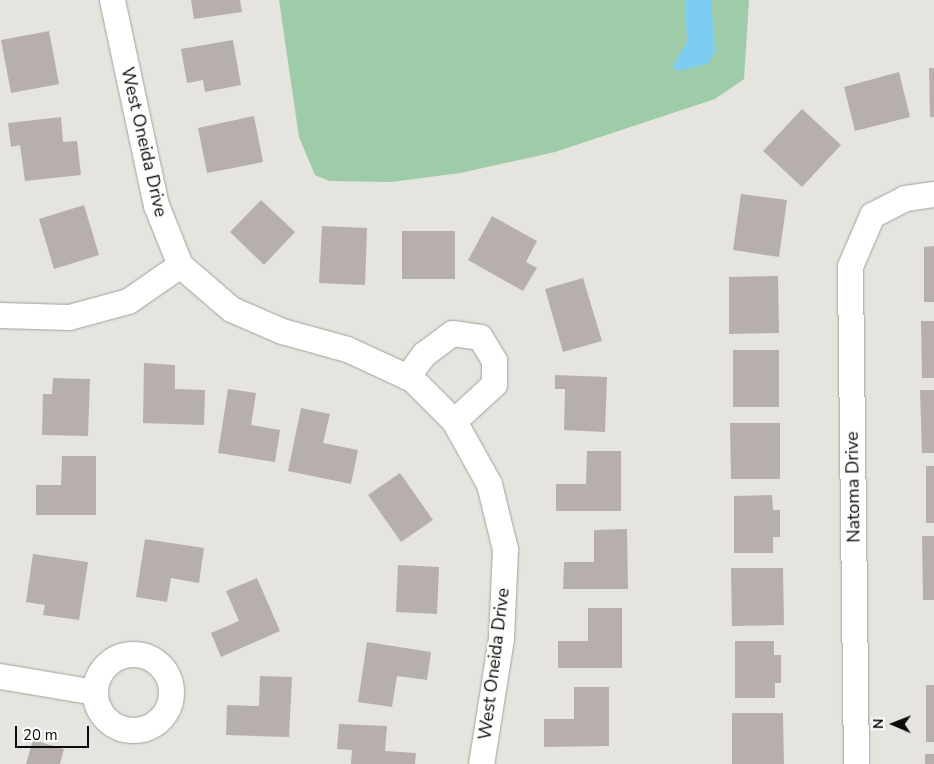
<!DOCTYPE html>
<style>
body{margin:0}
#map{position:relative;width:934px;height:764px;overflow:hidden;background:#e6e4de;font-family:"Nunito Sans",sans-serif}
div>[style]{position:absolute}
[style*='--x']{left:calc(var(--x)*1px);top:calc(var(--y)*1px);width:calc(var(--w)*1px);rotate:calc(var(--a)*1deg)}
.green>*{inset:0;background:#9ecba8}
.water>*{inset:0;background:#7ccdf1}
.building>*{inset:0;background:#b7afae}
.roads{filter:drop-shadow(0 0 1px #a3a19b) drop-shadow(0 0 1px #a3a19b)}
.minor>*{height:25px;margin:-12.5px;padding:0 12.5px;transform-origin:12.5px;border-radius:12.5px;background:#fff}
.minor>.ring{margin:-12.5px;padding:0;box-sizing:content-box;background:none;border:25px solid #fff;border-radius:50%}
span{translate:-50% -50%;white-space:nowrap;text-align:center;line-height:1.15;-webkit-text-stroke:4px #fff;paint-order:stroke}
.street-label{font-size:18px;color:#0c0c0a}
.north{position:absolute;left:869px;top:699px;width:50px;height:50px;-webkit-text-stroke:4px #fff;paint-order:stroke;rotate:271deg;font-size:14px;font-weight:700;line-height:20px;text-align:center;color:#0c0c0a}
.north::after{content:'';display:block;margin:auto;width:18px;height:22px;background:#0c0c0a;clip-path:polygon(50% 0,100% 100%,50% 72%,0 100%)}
.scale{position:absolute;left:15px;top:726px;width:74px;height:22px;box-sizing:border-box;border:2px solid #0c0c0a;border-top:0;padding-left:6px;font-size:15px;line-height:18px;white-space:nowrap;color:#0c0c0a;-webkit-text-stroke:4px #fff;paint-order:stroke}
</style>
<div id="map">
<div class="green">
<div style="clip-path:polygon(279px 0,749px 0,744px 79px,715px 99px,555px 152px,460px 173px,391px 182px,329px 181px,315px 175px,299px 137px)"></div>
</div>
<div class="water">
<div style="clip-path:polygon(685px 0,711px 0,715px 51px,708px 64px,678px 71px,673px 66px,687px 42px)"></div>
</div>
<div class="building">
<div style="clip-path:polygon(191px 0,240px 0,242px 12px,194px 19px)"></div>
<div style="clip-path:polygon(49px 31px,59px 84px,11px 93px,1px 40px)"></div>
<div style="clip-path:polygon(233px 40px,241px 85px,205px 92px,203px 80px,187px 83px,181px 49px)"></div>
<div style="clip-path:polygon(929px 68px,934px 68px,934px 117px,930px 117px)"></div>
<div style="clip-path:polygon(899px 72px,910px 117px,855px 131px,844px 87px)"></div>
<div style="clip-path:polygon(802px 109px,841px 145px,802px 187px,763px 151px)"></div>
<div style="clip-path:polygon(254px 116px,263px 162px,207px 173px,198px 128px)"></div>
<div style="clip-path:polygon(61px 117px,63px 142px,77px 141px,81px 175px,25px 181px,20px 145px,11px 147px,8px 123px)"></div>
<div style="clip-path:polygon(741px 194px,787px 200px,779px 257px,733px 250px)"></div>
<div style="clip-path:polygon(261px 200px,295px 232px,264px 265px,230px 232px)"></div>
<div style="clip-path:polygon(84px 205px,99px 255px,54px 269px,39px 219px)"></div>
<div style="clip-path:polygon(492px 216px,537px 241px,526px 262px,537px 268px,523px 291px,468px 260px)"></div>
<div style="clip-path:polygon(322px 226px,367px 228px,365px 285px,319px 283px)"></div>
<div style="clip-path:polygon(402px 231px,455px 231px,455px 279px,402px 279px)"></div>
<div style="clip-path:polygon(934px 246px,934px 302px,924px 302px,924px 247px)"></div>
<div style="clip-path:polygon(778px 276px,779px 333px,729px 334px,729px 277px)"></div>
<div style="clip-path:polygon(583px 278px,602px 341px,563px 352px,545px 289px)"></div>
<div style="clip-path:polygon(921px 321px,934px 321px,934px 378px,922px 378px)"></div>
<div style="clip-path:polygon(733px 350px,779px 350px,779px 407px,733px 407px)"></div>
<div style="clip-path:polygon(144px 363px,175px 365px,175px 389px,205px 390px,204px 425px,143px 423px)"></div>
<div style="clip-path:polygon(555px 375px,607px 377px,605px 432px,564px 430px,565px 389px,555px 389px)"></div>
<div style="clip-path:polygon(53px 378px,90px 379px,88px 436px,42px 435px,43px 394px,52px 394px)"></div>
<div style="clip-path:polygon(228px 389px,256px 393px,251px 425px,280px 430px,275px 462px,218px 453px)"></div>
<div style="clip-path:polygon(920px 390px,934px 390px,934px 453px,922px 453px)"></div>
<div style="clip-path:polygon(301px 408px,330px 414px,323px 443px,358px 450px,351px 484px,288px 471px)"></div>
<div style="clip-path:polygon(730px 423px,780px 423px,780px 479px,731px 479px)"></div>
<div style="clip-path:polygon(587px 451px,621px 451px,621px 511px,556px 511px,556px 484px,586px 484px)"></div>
<div style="clip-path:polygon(62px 456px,96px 456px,96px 515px,36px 515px,36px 485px,61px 485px)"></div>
<div style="clip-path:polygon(926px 466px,934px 466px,934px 523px,926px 523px)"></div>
<div style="clip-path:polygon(400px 473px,433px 520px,401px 542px,368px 495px)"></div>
<div style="clip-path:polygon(772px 495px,773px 510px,780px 510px,780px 537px,773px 537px,773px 553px,734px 553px,734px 496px)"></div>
<div style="clip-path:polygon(627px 529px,628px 589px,563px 589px,564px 562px,594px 562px,594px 530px)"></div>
<div style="clip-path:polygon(922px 536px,934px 536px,934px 600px,923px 600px)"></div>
<div style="clip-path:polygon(145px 539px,204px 548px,199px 583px,171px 578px,167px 602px,136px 597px)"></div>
<div style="clip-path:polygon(33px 554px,88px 562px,79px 620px,43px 615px,45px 605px,26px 602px)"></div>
<div style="clip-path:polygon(398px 565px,439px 567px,437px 614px,396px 612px)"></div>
<div style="clip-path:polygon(731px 568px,783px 568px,784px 625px,732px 626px)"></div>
<div style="clip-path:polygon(257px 578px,280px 631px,221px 657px,211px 633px,239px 621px,226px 591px)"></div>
<div style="clip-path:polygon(588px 608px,622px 608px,622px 668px,558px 668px,558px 641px,588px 641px)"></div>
<div style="clip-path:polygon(735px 641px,774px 641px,774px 655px,781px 655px,781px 683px,775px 683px,775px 698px,735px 698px)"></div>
<div style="clip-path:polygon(367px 642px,431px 652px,427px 680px,397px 676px,392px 707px,358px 702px)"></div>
<div style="clip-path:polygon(260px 676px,292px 677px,289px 737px,226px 735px,227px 705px,259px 706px)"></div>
<div style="clip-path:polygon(926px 685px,934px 685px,934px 742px,926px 742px)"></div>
<div style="clip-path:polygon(574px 687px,609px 687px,609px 746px,544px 747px,544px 719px,574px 719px)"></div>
<div style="clip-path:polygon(732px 713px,783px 713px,784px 764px,732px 764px)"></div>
<div style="clip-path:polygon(339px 724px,387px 726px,385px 751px,416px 753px,415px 764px,351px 764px,352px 750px,337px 749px)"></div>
<div style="clip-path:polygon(33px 740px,64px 749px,60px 764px,26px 764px)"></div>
<div style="clip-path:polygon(925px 754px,934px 754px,934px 764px,925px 764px)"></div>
</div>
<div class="roads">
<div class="minor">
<div style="--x:112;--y:0;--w:210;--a:77.9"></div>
<div style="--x:156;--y:205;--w:65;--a:68.2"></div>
<div style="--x:180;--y:265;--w:67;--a:40.8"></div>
<div style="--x:231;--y:309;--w:56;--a:23.3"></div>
<div style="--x:282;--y:331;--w:67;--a:15.5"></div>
<div style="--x:347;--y:349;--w:72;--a:24.8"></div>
<div style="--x:412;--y:379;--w:59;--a:45"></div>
<div style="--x:454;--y:421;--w:72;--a:60.9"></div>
<div style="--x:489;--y:484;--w:67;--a:76.2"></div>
<div style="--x:505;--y:549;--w:89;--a:92.6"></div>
<div style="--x:501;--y:638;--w:128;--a:99"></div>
<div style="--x:0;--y:315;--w:69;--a:1.7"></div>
<div style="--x:69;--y:317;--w:61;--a:-15.2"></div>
<div style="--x:128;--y:301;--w:63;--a:-34.7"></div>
<div style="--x:407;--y:377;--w:29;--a:-54"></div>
<div style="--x:424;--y:354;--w:35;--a:-37"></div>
<div style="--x:452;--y:333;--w:28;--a:8"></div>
<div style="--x:480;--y:337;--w:27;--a:59"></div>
<div style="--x:494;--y:360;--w:24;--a:90"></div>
<div style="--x:494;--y:384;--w:54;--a:137.2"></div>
<div class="ring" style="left:95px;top:654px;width:51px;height:51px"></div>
<div style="--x:0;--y:676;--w:96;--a:9.6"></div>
<div style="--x:856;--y:764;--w:498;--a:-90.7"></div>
<div style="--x:850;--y:266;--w:56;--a:-66.7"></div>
<div style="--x:872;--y:215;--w:37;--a:-27"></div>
<div style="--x:905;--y:198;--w:29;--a:-8"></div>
</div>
</div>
<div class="street-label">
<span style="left:144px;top:142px;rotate:77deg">West Oneida Drive</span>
<span style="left:853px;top:487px;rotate:-91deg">Natoma Drive</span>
<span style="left:494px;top:664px;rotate:-83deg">West Oneida Drive</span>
</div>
<div class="north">N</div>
<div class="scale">20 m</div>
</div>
